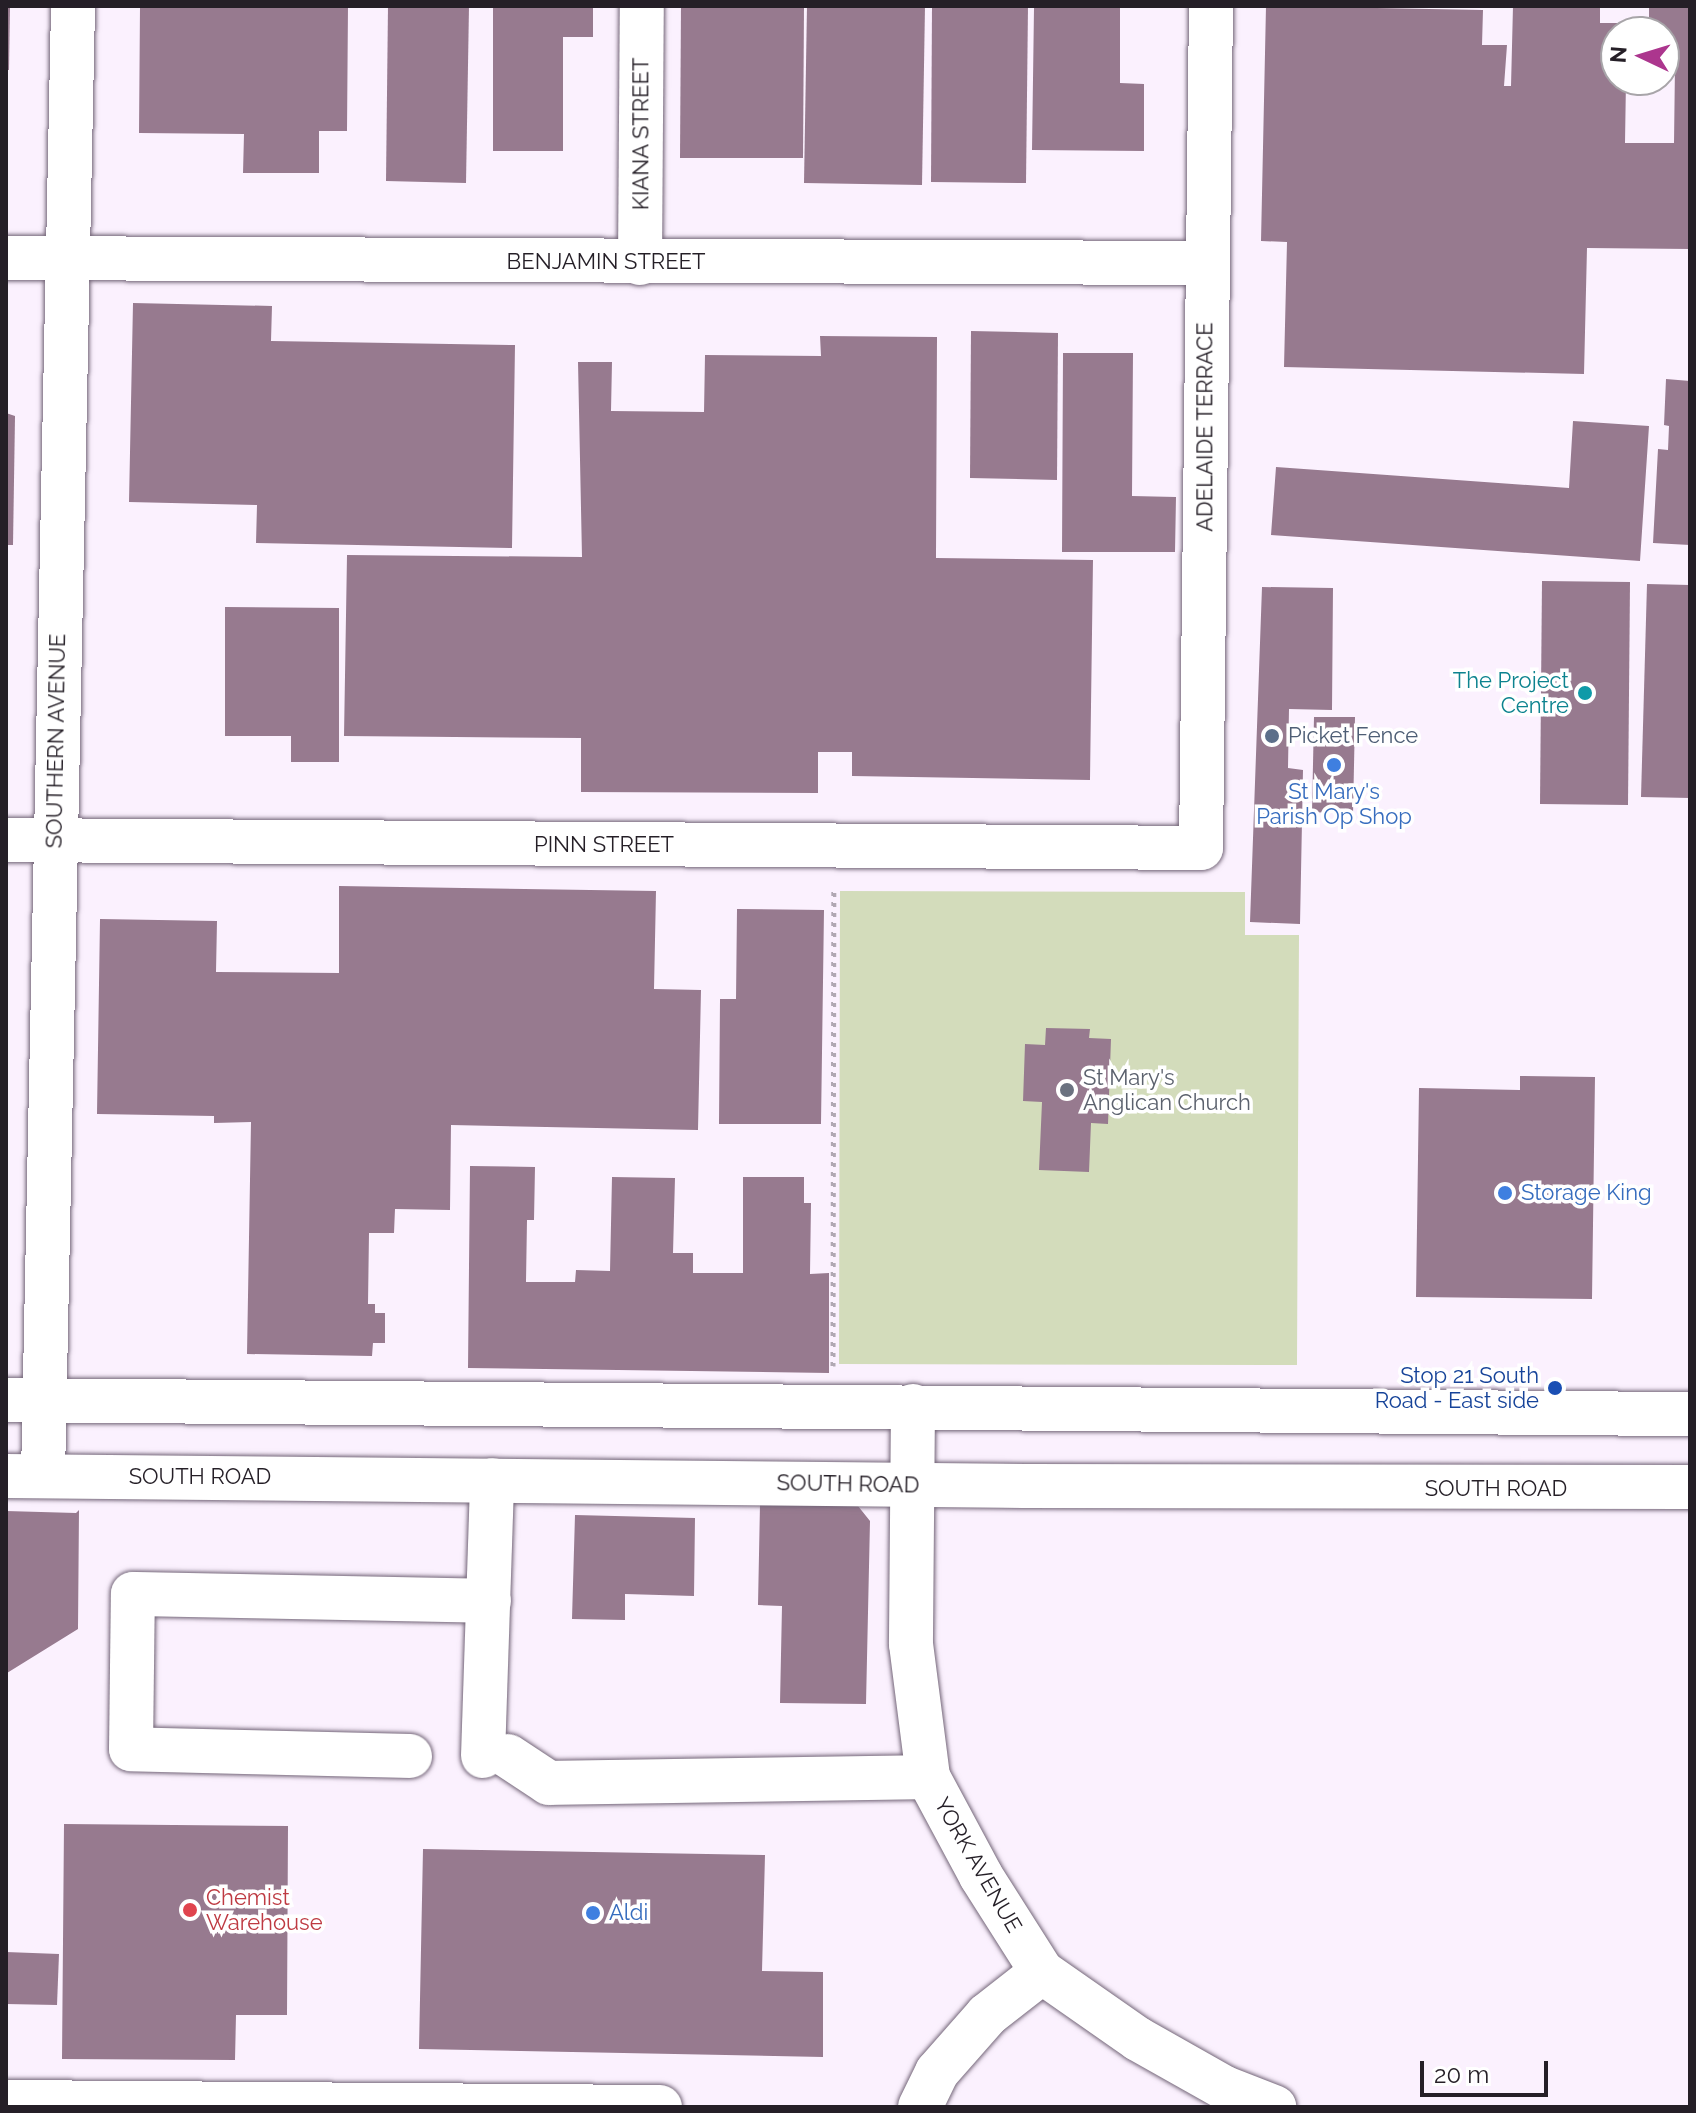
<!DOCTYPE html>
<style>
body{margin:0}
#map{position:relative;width:1696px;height:2113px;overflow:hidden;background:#fbf1fe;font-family:Raleway,sans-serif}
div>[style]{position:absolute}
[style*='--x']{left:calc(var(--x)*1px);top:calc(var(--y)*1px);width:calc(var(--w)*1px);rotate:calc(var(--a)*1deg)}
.green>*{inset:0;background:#d3dcbb}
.building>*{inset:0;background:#977a8f}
.path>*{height:5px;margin-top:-2.5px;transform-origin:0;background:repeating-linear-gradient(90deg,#b1a8b3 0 4px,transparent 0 10px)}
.roads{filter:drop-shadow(0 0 2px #746679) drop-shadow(0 0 2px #746679)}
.minor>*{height:44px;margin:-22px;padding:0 22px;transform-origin:22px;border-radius:22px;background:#fff}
.highway>*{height:44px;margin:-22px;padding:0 22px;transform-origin:22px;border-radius:22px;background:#fff}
.dots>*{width:22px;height:22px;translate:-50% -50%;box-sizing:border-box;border:4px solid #fff;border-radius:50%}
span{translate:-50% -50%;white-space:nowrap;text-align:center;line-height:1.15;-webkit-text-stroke:7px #fff;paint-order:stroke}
.street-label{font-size:22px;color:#251f27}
.culture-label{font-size:22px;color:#0d838f}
.right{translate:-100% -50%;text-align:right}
.service-label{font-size:22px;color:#4e5e75}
.left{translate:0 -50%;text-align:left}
.shop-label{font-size:22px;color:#366cbe}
.worship-label{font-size:22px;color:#5b616d}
.transit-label{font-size:22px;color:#164399}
.health-label{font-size:22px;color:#be3a42}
.frame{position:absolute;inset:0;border:8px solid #251f27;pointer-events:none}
.north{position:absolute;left:1600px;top:16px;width:80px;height:80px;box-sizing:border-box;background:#fff;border:2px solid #a8a5a9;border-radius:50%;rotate:274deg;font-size:22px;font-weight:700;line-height:32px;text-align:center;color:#251f27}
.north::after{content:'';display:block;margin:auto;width:28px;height:36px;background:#ac368e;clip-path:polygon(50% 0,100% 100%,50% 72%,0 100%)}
.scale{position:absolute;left:1420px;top:2061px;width:128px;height:36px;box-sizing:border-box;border:4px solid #251f27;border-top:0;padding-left:10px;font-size:24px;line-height:28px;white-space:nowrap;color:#251f27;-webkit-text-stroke:6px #fff;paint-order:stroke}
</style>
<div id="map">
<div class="green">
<div style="clip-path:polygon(840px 891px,1245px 892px,1245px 935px,1299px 935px,1297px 1365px,839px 1364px)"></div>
</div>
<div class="building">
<div style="clip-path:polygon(6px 6px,10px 6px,9px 70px,6px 70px)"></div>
<div style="clip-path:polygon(140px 6px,348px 6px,347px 131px,319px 131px,319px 173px,243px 173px,244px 134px,139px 133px)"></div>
<div style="clip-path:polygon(388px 6px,469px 6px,466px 183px,386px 181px)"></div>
<div style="clip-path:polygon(493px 6px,593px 6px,593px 37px,563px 37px,563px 151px,493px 151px)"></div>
<div style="clip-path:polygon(681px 6px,804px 6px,803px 158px,680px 158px)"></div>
<div style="clip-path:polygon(807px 6px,925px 6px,922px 185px,804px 183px)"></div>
<div style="clip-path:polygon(932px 6px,1028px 6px,1026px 183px,931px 182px)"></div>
<div style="clip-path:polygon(1266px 6px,1483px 10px,1482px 45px,1507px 45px,1504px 86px,1511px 86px,1513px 6px,1600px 6px,1600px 23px,1627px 23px,1627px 32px,1616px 32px,1616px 80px,1626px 80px,1625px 143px,1674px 143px,1675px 65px,1664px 65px,1664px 32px,1649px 32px,1649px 6px,1690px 6px,1690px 249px,1587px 248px,1584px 374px,1284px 367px,1287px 242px,1261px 241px)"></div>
<div style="clip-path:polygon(1034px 8px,1120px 8px,1120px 83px,1144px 84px,1144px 151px,1032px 150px)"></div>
<div style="clip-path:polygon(133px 303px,272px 306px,271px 341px,515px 345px,512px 548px,256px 543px,257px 505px,129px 502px)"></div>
<div style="clip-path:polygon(971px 331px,1058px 333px,1057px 480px,970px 478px)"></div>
<div style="clip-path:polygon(820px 336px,937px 337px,936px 558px,1093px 560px,1090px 780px,852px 776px,852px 752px,818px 752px,818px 793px,581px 792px,581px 738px,344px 736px,347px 555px,582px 557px,578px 362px,612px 362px,611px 411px,704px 412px,705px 355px,821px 356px)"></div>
<div style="clip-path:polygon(1063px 353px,1133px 353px,1132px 496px,1176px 497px,1175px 552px,1062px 552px)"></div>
<div style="clip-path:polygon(1666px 379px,1690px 381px,1690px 545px,1653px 543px,1658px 449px,1668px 450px,1669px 426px,1664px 425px)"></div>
<div style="clip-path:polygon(6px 413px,15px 416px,13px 545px,6px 545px)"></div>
<div style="clip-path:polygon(1573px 421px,1649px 426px,1640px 561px,1271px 535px,1276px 467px,1569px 488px)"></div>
<div style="clip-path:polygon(1542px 581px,1630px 582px,1628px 805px,1540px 804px)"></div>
<div style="clip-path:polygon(1647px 584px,1690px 585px,1690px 798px,1641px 797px)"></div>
<div style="clip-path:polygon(1262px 587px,1333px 588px,1332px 710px,1289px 709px,1288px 768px,1303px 770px,1300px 924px,1250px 922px)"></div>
<div style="clip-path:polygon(225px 607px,339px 608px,339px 762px,291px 762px,291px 736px,225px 736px)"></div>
<div style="clip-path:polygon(1314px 717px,1355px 717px,1353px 814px,1312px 812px)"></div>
<div style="clip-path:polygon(339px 886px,656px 891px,654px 989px,701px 990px,698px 1130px,451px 1125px,450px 1210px,395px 1209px,394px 1233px,369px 1233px,368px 1304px,375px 1304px,375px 1313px,385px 1313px,385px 1343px,373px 1343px,372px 1356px,247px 1354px,251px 1122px,214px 1123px,214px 1116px,97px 1114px,100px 919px,217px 921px,216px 972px,339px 973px)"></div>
<div style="clip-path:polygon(737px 909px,824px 910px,821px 1124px,719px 1124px,720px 999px,736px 999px)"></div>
<div style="clip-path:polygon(1046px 1028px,1090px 1029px,1089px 1038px,1111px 1039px,1108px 1124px,1091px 1123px,1089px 1172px,1039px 1170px,1042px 1102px,1023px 1101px,1025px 1044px,1045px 1045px)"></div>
<div style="clip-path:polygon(1520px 1076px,1595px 1077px,1592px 1299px,1416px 1297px,1419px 1088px,1520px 1090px)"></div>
<div style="clip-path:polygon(470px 1166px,535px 1167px,534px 1220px,527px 1220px,526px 1282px,575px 1282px,576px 1270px,610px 1271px,612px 1177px,675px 1178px,673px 1253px,693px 1253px,693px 1273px,743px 1273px,743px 1177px,804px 1177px,804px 1203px,811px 1203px,810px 1274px,829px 1273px,829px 1373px,468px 1368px)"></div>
<div style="clip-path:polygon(760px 1504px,858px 1506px,870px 1521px,866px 1704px,780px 1703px,782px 1606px,758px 1605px)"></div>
<div style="clip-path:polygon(79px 1510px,78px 1629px,7px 1673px,6px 1511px,76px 1513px)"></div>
<div style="clip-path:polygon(575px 1515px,695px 1518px,694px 1596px,625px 1594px,625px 1620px,572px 1619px)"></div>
<div style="clip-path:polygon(64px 1824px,288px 1826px,287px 2015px,236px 2015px,235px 2060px,62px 2059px)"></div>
<div style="clip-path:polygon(423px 1849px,765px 1855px,762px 1971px,823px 1972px,823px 2057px,419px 2049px)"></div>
<div style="clip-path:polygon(6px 1952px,59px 1954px,57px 2005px,6px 2004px)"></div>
</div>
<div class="path">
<div style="--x:833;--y:1366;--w:478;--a:-89.9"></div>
</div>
<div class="roads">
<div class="minor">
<div style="--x:6;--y:258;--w:1200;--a:0.24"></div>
<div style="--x:640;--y:263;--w:257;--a:-89.6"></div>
<div style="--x:6;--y:840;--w:1195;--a:0.38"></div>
<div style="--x:1201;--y:848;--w:842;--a:-89.32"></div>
<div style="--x:913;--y:1406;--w:238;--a:90.5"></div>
<div style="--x:911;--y:1644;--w:134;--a:82.7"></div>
<div style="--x:928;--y:1777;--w:112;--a:61.8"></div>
<div style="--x:981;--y:1876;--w:114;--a:57.6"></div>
<div style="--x:1042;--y:1972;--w:117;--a:34.9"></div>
<div style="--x:1138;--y:2039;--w:100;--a:29.4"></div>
<div style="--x:1225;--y:2088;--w:53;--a:21.2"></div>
<div style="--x:43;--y:1476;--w:1470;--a:-88.83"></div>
<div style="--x:410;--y:1756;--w:279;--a:-178.6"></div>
<div style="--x:131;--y:1749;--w:155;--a:-89.3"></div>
<div style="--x:133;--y:1594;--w:356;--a:1.1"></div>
<div style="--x:483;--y:1756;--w:276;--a:-88.1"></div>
<div style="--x:508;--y:1756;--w:49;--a:33.4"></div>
<div style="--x:549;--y:1783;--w:379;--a:-0.9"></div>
<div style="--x:6;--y:2102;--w:654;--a:0.44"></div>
<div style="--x:920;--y:2107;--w:39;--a:-64"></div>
<div style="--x:937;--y:2072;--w:76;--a:-48.7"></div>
<div style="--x:987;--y:2015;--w:70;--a:-38"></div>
</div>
<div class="highway">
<div style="--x:6;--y:1400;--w:1684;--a:0.48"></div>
<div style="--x:6;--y:1476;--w:1018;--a:0.56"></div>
<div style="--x:1024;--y:1486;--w:666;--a:0.09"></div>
</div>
</div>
<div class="dots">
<div style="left:1585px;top:693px;background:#0f9aa8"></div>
<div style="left:1272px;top:736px;background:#5c6f8a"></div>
<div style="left:1334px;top:765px;background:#3f7fe0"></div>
<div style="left:1067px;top:1090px;background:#6b7280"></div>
<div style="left:1505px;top:1193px;background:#3f7fe0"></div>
<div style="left:1555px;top:1388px;background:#1a4fb4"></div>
<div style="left:190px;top:1910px;background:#e0444e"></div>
<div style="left:593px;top:1913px;background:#3f7fe0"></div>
</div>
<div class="street-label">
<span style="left:641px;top:134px;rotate:-90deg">KIANA STREET</span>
<span style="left:606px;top:262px">BENJAMIN STREET</span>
<span style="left:1205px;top:427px;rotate:-90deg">ADELAIDE TERRACE</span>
<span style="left:56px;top:741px;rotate:-89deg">SOUTHERN AVENUE</span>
<span style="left:604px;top:845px">PINN STREET</span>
<span style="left:200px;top:1477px">SOUTH ROAD</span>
<span style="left:848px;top:1484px;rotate:1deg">SOUTH ROAD</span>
<span style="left:1496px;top:1489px">SOUTH ROAD</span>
<span style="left:978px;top:1865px;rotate:60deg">YORK AVENUE</span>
</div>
<div class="culture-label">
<span class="right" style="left:1569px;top:693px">The Project<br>Centre</span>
</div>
<div class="service-label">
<span class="left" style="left:1288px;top:736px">Picket Fence</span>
</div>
<div class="shop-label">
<span style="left:1334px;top:804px">St Mary's<br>Parish Op Shop</span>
<span class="left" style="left:1521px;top:1193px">Storage King</span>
<span class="left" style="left:609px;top:1913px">Aldi</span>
</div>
<div class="worship-label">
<span class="left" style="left:1083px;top:1090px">St Mary's<br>Anglican Church</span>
</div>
<div class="transit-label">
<span class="right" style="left:1539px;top:1388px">Stop 21 South<br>Road - East side</span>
</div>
<div class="health-label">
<span class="left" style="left:206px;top:1910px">Chemist<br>Warehouse</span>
</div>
<div class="frame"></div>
<div class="north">N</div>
<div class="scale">20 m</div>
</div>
